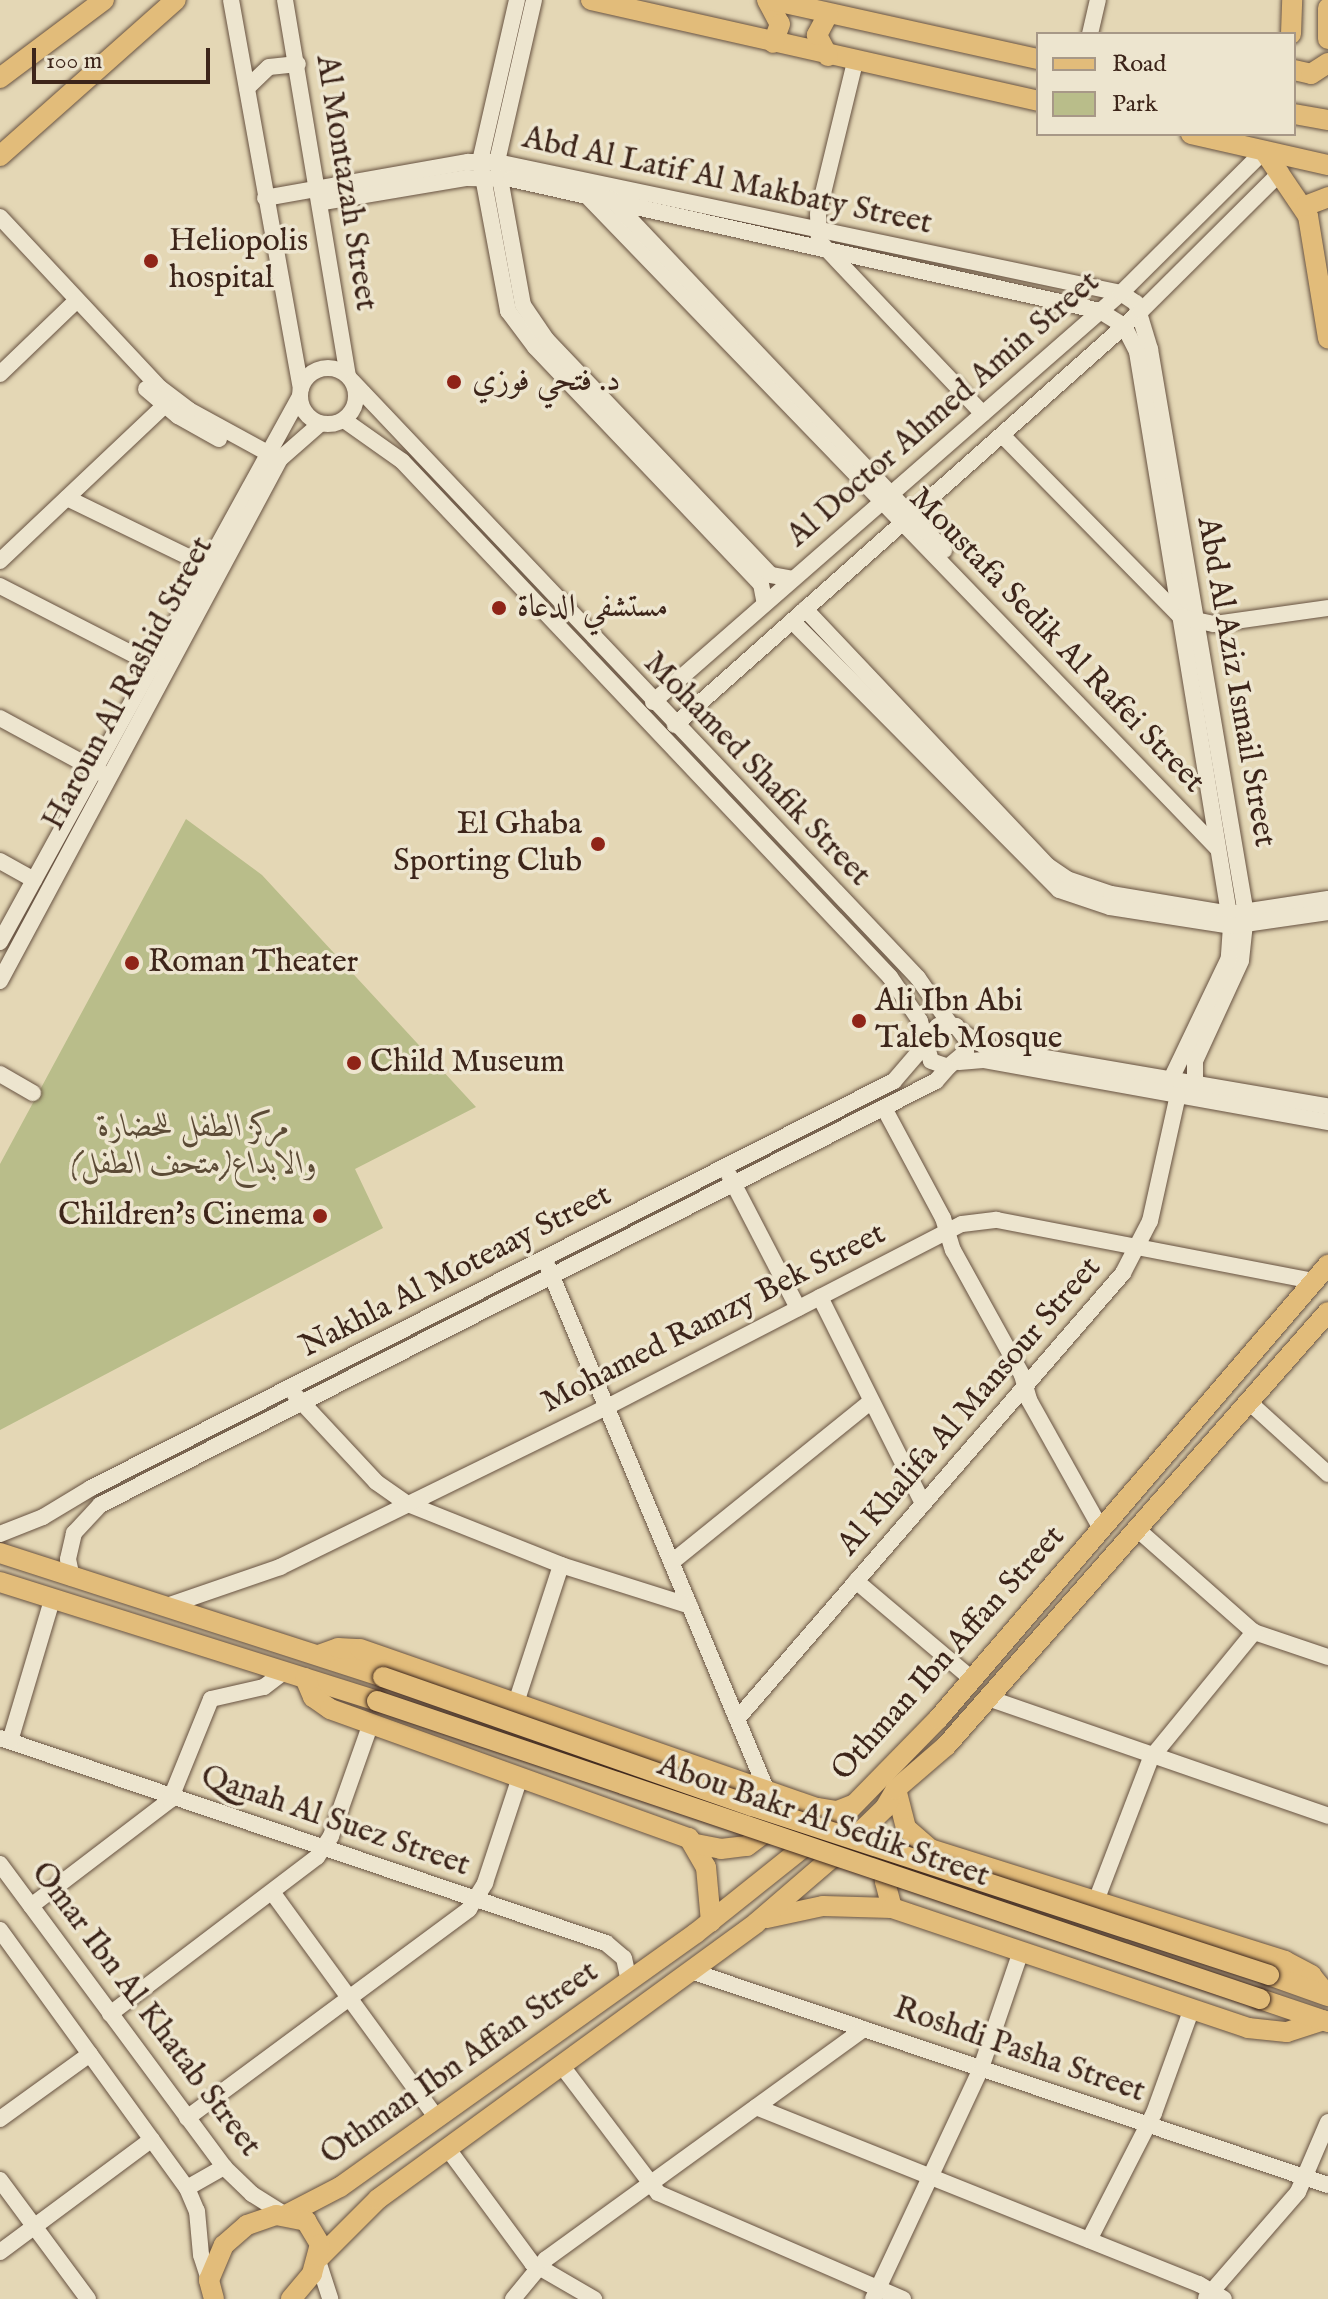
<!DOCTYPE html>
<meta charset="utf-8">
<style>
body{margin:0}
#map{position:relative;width:1328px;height:2299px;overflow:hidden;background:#e4d7b5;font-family:"IM FELL English",Amiri,serif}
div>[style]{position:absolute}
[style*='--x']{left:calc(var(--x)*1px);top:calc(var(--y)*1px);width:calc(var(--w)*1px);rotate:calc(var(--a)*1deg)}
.green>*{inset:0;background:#b9bd8a}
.roads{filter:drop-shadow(0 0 2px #675241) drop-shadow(0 0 2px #675241)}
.minor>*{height:16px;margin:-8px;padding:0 8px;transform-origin:8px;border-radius:8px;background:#ede5cf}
.minor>.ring{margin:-8px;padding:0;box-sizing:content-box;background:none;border:16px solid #ede5cf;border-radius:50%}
.major>*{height:20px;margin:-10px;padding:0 10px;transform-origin:10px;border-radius:10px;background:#e2bc7a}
.bridges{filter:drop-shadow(0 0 2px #3d251a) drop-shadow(0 0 2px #3d251a)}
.major-bridge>*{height:20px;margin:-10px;padding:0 10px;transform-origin:10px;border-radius:10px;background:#e2bc7a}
.dots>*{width:22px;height:22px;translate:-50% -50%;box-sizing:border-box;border:4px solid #ede5cf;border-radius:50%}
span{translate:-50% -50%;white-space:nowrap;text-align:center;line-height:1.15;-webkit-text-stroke:7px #ede5cf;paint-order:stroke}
.street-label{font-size:32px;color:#3d251a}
.poi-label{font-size:32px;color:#3d251a}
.left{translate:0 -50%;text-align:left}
.right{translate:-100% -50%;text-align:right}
.park-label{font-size:32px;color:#5c4b36;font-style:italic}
.legend{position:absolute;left:1036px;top:32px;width:260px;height:104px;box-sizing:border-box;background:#ede5cf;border:2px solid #a79887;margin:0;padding:10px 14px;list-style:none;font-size:24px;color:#3d251a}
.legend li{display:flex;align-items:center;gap:16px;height:40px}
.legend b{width:40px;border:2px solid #a79887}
.scale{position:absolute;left:32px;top:48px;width:178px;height:36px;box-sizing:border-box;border:4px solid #3d251a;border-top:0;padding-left:10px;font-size:24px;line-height:28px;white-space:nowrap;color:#3d251a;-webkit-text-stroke:6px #ede5cf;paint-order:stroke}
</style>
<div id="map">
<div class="green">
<div style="clip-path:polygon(186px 819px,262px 875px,476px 1107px,355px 1169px,383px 1228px,0 1430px,0 1164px)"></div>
</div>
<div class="roads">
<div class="minor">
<div style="--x:231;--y:0;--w:395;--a:79.8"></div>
<div style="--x:285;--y:0;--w:381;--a:80.5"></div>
<div style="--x:517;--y:0;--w:165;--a:102.9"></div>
<div style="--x:480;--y:161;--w:153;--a:79.4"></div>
<div style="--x:508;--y:311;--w:45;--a:53.1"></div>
<div style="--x:535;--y:347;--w:327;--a:46.4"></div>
<div style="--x:761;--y:584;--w:20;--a:79"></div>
<div style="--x:534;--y:0;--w:166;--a:102.9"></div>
<div style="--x:497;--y:162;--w:145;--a:79.7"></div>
<div style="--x:523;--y:305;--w:41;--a:55.9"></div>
<div style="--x:546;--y:339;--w:326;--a:46.4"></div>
<div style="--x:771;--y:575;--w:22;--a:10"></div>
<div style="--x:1090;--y:34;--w:35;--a:-77"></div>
<div style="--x:855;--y:62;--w:156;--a:103.7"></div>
<div style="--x:818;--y:214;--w:27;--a:88"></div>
<div style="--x:819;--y:241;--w:238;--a:46.5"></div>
<div style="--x:247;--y:88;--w:30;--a:-44"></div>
<div style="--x:269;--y:67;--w:29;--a:-6"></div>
<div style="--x:587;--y:196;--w:908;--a:45.98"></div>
<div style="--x:265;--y:198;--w:206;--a:-10.1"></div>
<div style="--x:468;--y:162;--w:29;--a:0"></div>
<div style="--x:497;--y:162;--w:638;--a:11.86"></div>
<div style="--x:1121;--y:293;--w:18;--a:34"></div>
<div style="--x:1136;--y:303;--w:48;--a:73.1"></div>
<div style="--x:1150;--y:349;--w:573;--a:80.36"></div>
<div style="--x:1246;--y:914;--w:47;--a:96.1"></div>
<div style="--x:1241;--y:961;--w:110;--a:114.7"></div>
<div style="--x:1195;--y:1061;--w:22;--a:90"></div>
<div style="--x:611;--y:199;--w:484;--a:46.5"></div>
<div style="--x:323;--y:202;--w:146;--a:-9.5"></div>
<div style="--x:467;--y:178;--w:44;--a:1.3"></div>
<div style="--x:511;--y:179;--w:604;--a:12.63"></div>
<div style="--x:1100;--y:311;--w:28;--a:32"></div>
<div style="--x:1124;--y:326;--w:29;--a:63"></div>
<div style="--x:1137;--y:352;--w:582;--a:80.7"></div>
<div style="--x:1231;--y:926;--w:32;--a:94"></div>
<div style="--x:1229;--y:958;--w:134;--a:115.6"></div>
<div style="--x:0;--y:217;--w:234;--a:46.9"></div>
<div style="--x:160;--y:388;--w:36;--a:37"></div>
<div style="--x:189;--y:410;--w:98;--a:28.7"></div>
<div class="ring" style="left:300px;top:368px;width:40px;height:40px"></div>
<div style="--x:0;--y:374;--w:105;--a:-43.8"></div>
<div style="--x:353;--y:382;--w:821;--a:46.53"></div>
<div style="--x:918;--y:978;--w:56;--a:55.2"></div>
<div style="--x:146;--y:389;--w:42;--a:40.2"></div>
<div style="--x:178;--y:416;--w:47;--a:29.3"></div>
<div style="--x:344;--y:420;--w:71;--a:35.3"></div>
<div style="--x:402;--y:461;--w:710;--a:46.6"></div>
<div style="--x:890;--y:977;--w:53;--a:55.7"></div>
<div style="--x:920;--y:1021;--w:41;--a:74.6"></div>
<div style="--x:931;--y:1061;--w:18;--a:19"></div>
<div style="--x:948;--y:1067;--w:23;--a:-40"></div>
<div style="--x:966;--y:1052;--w:12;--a:-85"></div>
<div style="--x:967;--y:1040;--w:18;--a:-128"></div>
<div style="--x:956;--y:1026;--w:18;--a:180"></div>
<div style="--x:938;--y:1026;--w:17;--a:135"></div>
<div style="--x:1002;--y:435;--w:255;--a:45.5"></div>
<div style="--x:1181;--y:617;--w:34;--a:12"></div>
<div style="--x:1214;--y:624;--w:115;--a:-8"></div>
<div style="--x:67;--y:498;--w:153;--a:25.9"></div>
<div style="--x:0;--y:561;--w:226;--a:-43.4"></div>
<div style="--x:0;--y:586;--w:171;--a:27.2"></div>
<div style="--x:805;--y:609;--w:354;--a:46.6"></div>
<div style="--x:1048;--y:866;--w:23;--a:34"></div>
<div style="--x:1067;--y:879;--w:46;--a:18.8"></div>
<div style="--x:1111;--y:894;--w:121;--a:9.5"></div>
<div style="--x:1230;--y:914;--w:99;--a:-8.7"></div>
<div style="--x:792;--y:621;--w:379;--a:45.2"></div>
<div style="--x:1059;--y:890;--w:54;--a:18.4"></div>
<div style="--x:1110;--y:907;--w:122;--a:8.9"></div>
<div style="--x:1231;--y:926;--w:98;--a:-8.2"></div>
<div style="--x:653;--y:702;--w:622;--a:-41.15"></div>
<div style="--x:1121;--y:293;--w:202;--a:-44.8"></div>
<div style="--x:0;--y:718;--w:117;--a:28.5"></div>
<div style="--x:675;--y:725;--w:623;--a:-41.62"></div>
<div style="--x:1141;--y:311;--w:197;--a:-44.8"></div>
<div style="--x:0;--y:861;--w:39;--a:29"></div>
<div style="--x:0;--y:942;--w:623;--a:-61.21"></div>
<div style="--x:0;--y:981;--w:592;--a:-61.79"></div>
<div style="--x:280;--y:459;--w:53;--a:-41.2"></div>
<div style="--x:965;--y:1034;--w:26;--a:32"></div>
<div style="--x:987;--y:1048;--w:346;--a:9.7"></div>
<div style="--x:959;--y:1062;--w:24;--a:-5"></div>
<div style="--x:983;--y:1060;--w:351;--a:10.2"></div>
<div style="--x:0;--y:1074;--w:38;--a:30"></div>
<div style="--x:884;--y:1108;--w:125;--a:61.8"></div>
<div style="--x:943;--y:1218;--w:34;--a:73"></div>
<div style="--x:953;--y:1250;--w:143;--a:61.1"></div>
<div style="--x:1022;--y:1375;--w:26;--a:74"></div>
<div style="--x:1029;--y:1400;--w:148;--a:60.8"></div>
<div style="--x:729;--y:1175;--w:150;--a:62.6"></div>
<div style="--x:548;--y:1267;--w:568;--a:67.32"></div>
<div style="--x:820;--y:1297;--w:231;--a:63.5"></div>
<div style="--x:295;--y:1395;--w:119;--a:47"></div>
<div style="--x:376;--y:1482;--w:39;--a:35"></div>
<div style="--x:408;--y:1504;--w:165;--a:21.7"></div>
<div style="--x:561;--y:1565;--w:135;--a:17.6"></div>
<div style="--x:1249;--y:1402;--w:107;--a:42.3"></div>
<div style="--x:1137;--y:1529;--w:156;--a:41.4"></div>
<div style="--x:1254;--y:1632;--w:78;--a:18.7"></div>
<div style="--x:0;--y:1534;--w:46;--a:-21.6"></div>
<div style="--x:43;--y:1517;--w:56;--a:-31.1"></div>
<div style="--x:91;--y:1488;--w:900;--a:-26.88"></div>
<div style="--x:894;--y:1081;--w:48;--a:-49.3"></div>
<div style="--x:672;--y:1562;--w:255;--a:-38.9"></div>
<div style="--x:72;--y:1578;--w:19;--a:-102"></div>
<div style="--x:68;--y:1559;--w:27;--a:-77"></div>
<div style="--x:74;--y:1533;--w:38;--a:-47"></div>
<div style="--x:100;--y:1505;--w:937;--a:-26.89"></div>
<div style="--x:936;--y:1081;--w:18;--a:-49"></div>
<div style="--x:856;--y:1581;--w:152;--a:40.2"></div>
<div style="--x:164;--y:1607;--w:123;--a:-19"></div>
<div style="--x:280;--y:1567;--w:364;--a:-26.1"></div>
<div style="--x:607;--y:1407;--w:399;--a:-27.3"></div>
<div style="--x:962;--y:1224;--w:35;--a:-7"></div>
<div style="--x:997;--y:1220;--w:324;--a:10.9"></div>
<div style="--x:988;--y:1698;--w:360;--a:19.1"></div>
<div style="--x:515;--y:1706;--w:148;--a:-71.9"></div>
<div style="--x:737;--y:1719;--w:590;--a:-49.12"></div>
<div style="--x:1123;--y:1273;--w:59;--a:-62.6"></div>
<div style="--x:1150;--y:1221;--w:129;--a:-77.5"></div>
<div style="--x:0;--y:1738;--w:640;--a:18.69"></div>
<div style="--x:606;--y:1943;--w:23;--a:40"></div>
<div style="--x:624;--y:1958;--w:24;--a:78"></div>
<div style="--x:10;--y:1741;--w:147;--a:-73.4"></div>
<div style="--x:0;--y:1864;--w:377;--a:53.5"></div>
<div style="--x:224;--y:2167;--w:39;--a:44"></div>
<div style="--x:252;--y:2194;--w:40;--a:32"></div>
<div style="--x:272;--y:1892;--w:280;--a:53.9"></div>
<div style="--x:1096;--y:1901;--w:153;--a:-69"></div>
<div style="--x:1151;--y:1758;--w:163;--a:-50.7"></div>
<div style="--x:31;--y:1906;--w:175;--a:-37.3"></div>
<div style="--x:170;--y:1800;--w:109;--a:-67.9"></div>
<div style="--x:211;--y:1699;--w:54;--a:-12.8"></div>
<div style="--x:264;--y:1687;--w:25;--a:-37"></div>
<div style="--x:0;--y:1930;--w:319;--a:54.1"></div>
<div style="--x:187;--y:2188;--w:25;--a:67"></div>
<div style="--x:197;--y:2211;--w:44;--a:84.8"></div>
<div style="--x:201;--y:2255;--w:26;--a:72"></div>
<div style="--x:691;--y:1971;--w:672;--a:18.57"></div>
<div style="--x:110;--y:2014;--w:260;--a:-37.2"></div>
<div style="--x:317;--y:1857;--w:25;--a:-56"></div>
<div style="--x:331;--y:1836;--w:120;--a:-70.5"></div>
<div style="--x:562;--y:2066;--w:159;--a:52.9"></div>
<div style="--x:658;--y:2193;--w:267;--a:23.4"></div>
<div style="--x:756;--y:2107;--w:477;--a:21.8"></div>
<div style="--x:1199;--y:2284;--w:29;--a:31"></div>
<div style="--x:187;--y:2118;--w:351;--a:-36.5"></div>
<div style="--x:469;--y:1909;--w:31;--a:-58"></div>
<div style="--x:485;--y:1883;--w:108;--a:-71.7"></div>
<div style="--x:0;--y:2119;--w:111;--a:-35.8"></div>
<div style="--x:448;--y:2149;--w:142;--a:53.6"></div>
<div style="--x:532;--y:2263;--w:72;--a:30.1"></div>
<div style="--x:0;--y:2180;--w:148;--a:53.5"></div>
<div style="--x:187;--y:2188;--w:43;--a:-29.6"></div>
<div style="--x:1089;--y:2240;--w:143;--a:-62.9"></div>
<div style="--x:1154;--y:2113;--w:112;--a:-70.1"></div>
<div style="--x:0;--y:2252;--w:189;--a:-36.6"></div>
<div style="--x:318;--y:2261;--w:40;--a:72"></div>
<div style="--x:1206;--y:2298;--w:140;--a:-49"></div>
<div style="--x:1298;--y:2192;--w:76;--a:-66.8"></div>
<div style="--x:513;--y:2299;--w:52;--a:-50.5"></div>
<div style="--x:546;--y:2259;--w:392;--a:-35.9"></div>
<div style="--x:873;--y:2299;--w:255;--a:-64.9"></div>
<div style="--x:981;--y:2068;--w:124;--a:-71.1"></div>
</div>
<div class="major">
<div style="--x:591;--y:0;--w:458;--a:12.7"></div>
<div style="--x:767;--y:0;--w:27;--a:62"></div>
<div style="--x:780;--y:24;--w:20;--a:110"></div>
<div style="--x:771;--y:0;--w:273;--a:12.5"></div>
<div style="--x:1328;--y:8;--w:31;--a:90"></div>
<div style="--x:1291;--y:34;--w:34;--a:-88"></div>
<div style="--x:828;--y:56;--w:24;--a:-118"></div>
<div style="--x:817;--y:35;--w:24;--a:-62"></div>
<div style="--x:1294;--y:70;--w:17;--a:13"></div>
<div style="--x:1311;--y:74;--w:20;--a:-33"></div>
<div style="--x:0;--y:78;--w:130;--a:-36.9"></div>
<div style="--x:1294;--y:114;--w:35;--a:10"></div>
<div style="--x:1191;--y:134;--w:140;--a:12.8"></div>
<div style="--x:1264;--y:151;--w:78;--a:55.9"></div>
<div style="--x:1308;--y:216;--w:124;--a:80.7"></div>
<div style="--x:0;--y:156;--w:235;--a:-41.6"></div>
<div style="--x:1305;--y:206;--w:25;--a:-21"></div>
<div style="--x:0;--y:1553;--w:403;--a:17.9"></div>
<div style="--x:0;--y:1582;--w:395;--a:17.5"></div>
<div style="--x:319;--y:1655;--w:20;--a:-20"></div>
<div style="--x:338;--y:1648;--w:22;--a:3"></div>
<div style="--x:360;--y:1649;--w:484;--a:19.2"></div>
<div style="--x:817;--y:1808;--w:20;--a:9"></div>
<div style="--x:837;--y:1811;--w:17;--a:-21"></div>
<div style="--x:305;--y:1678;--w:21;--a:67"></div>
<div style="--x:313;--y:1697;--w:21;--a:35"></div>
<div style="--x:330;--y:1709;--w:381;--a:19.8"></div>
<div style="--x:689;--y:1838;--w:34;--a:60"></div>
<div style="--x:706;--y:1867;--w:55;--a:84.8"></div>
<div style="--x:896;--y:1789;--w:40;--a:75.6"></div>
<div style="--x:906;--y:1828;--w:32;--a:41"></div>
<div style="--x:930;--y:1849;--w:372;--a:17.5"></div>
<div style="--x:1285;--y:1961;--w:30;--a:28"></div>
<div style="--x:1311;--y:1975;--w:26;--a:51"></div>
<div style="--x:696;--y:1844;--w:25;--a:11"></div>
<div style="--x:721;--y:1849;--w:26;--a:-7"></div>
<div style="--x:747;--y:1846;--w:20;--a:-37"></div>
<div style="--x:763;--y:1834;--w:16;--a:-63"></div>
<div style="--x:892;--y:1908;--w:28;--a:-105"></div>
<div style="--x:885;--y:1881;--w:25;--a:-64"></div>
<div style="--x:767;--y:1918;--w:57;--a:-12.1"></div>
<div style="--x:823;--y:1906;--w:69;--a:1.7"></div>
<div style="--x:892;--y:1908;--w:376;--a:18.6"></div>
<div style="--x:1248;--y:2028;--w:39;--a:6"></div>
<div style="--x:1287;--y:2032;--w:38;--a:-18"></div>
<div style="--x:1269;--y:1975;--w:63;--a:19.6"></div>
<div style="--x:1260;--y:1999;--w:72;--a:18.7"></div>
<div style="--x:286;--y:2215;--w:61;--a:-27.4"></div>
<div style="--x:340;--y:2187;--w:437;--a:-35.5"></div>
<div style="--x:696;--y:1933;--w:189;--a:-38.6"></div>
<div style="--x:844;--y:1815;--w:134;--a:-45.6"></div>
<div style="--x:938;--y:1719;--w:599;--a:-49.34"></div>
<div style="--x:320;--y:2257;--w:82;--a:-45"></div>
<div style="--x:378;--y:2199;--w:468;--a:-36.1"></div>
<div style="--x:756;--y:1923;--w:121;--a:-40.7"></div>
<div style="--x:848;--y:1844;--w:52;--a:-44.2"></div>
<div style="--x:885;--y:1808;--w:22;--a:-60"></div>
<div style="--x:896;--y:1789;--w:66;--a:-40.7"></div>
<div style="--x:946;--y:1746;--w:578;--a:-48.65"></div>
<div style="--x:214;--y:2299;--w:20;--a:-105"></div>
<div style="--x:209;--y:2280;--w:38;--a:-67"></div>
<div style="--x:224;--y:2245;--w:30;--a:-41"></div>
<div style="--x:247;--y:2225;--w:31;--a:-19"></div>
<div style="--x:276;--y:2215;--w:31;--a:11"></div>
<div style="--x:306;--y:2221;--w:27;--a:59"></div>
<div style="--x:320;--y:2244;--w:31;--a:105"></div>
<div style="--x:312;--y:2274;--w:33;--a:130"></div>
</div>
</div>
<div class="bridges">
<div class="major-bridge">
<div style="--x:383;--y:1677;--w:391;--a:19.3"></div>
<div style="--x:752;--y:1806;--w:544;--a:18.1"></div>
<div style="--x:377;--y:1701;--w:932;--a:18.65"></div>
</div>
</div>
<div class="dots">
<div style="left:151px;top:261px;background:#8f2418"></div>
<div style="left:454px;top:382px;background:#8f2418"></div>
<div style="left:499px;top:608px;background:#8f2418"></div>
<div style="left:598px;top:844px;background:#8f2418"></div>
<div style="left:132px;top:963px;background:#8f2418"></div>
<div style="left:859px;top:1021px;background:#8f2418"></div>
<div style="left:354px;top:1063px;background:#8f2418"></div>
<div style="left:320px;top:1216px;background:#8f2418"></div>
</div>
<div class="street-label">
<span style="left:727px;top:182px;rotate:12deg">Abd Al Latif Al Makbaty Street</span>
<span style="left:345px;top:183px;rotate:81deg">Al Montazah Street</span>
<span style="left:944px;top:410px;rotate:-41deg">Al Doctor Ahmed Amin Street</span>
<span style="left:1056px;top:641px;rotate:46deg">Moustafa Sedik Al Rafei Street</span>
<span style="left:1235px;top:682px;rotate:80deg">Abd Al Aziz Ismail Street</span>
<span style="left:129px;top:684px;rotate:-62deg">Haroun Al Rashid Street</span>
<span style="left:756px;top:770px;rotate:46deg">Mohamed Shafik Street</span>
<span style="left:456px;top:1272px;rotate:-27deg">Nakhla Al Moteaay Street</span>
<span style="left:714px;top:1319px;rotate:-27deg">Mohamed Ramzy Bek Street</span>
<span style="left:970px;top:1407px;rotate:-49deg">Al Khalifa Al Mansour Street</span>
<span style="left:949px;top:1654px;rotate:-48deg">Othman Ibn Affan Street</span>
<span style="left:335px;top:1822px;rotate:19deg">Qanah Al Suez Street</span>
<span style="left:823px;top:1822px;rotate:19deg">Abou Bakr Al Sedik Street</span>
<span style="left:145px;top:2010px;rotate:53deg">Omar Ibn Al Khatab Street</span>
<span style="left:1019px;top:2051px;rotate:19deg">Roshdi Pasha Street</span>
<span style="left:460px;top:2064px;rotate:-35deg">Othman Ibn Affan Street</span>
</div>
<div class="poi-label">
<span class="left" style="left:169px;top:261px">Heliopolis<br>hospital</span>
<span class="left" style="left:472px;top:382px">د. فتحي فوزي</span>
<span class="left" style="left:517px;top:608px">مستشفي الدعاة</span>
<span class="right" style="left:582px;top:844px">El Ghaba<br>Sporting Club</span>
<span class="left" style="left:148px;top:963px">Roman Theater</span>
<span class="left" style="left:875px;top:1021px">Ali Ibn Abi<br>Taleb Mosque</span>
<span class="left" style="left:370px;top:1063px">Child Museum</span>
<span class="right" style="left:304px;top:1216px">Children's Cinema</span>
</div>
<div class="park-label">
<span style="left:194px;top:1147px">مركز الطفل للحضارة<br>والابداع(متحف الطفل)</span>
</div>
<ul class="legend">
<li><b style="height:10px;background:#e2bc7a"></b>Road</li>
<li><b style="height:22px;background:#b9bd8a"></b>Park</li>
</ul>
<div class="scale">100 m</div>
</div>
